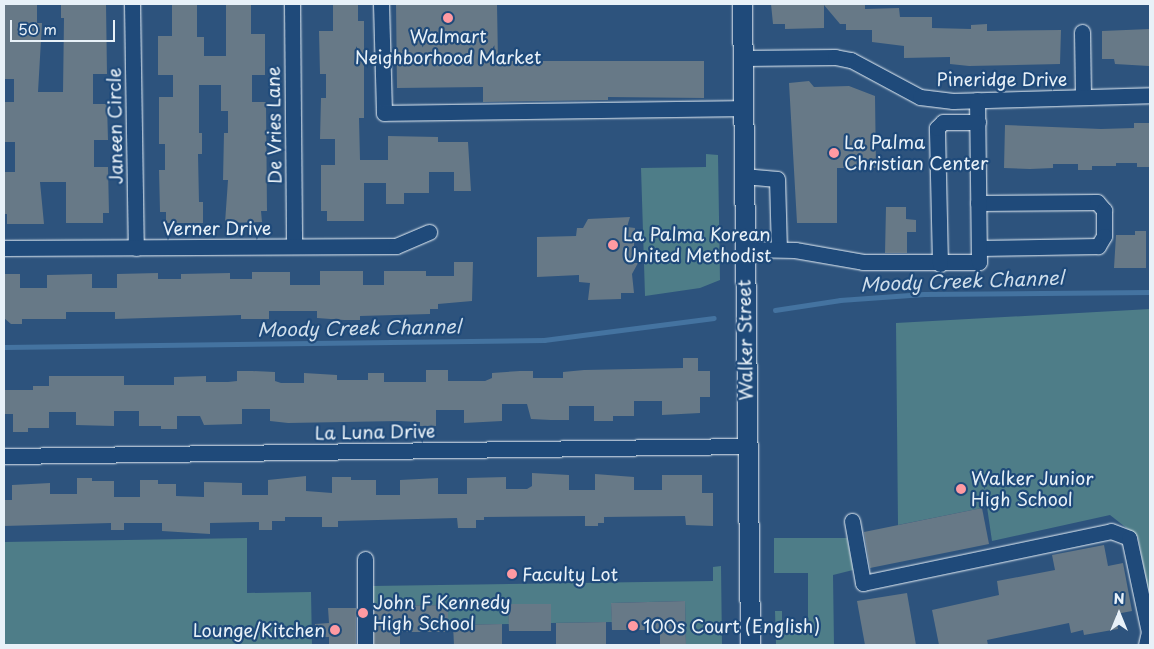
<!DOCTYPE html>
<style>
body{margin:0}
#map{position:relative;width:1154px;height:649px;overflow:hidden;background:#2d537d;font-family:"Playpen Sans",sans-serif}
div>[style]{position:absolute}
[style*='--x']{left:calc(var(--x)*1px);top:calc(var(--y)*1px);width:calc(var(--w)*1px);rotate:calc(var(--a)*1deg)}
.green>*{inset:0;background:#4e7d88}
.stream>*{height:4.5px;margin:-2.25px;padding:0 2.25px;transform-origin:2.25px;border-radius:2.25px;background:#4473a0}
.building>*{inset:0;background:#677987}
.roads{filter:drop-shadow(0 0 1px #e8f1f8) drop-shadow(0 0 1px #e8f1f8)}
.minor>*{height:15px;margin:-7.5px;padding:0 7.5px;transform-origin:7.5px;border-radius:7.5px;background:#1f4a7a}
.major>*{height:19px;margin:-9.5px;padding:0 9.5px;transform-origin:9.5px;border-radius:9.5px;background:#1f4a7a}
.dots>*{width:14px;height:14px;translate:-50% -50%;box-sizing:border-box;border:2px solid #1f4a7a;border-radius:50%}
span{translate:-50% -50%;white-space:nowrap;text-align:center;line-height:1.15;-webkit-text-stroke:4.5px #1f4a7a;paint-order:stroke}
.poi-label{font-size:18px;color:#e8f1f8}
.left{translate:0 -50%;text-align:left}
.right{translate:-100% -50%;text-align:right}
.street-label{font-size:18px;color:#e8f1f8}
.water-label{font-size:19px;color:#cfdeeb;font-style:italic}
.frame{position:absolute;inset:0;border:5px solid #e8f1f8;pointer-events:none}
.north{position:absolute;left:1094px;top:589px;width:50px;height:50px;-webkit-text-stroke:4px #1f4a7a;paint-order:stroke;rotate:0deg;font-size:14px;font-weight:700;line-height:20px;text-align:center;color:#e8f1f8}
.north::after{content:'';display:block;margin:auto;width:18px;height:22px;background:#e8f1f8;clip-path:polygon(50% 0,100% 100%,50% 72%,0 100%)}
.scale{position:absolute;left:10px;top:20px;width:105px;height:22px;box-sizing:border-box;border:2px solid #e8f1f8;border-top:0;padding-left:6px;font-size:15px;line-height:18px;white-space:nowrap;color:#e8f1f8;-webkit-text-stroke:4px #1f4a7a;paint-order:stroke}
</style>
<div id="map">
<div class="green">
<div style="clip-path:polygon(706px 154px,718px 155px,720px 280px,700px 288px,645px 296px,641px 168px,706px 167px)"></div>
<div style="clip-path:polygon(1150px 309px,1150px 601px,1138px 537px,1110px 515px,992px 541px,987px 507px,898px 525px,896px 323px)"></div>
<div style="clip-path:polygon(247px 538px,247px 593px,311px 592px,312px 645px,4px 645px,4px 542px)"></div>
<div style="clip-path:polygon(774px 538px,847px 538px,853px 570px,833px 575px,834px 645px,776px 645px,775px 611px,782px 611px,782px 626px,808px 626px,808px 573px,774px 573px)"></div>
<div style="clip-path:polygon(721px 566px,722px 645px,686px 645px,685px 601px,611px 603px,612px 622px,551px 623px,550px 604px,508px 604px,509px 624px,448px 625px,447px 605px,373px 606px,371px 586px,713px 581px,713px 567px)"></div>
</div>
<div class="stream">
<div style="--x:775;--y:310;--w:66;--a:-8.7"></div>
<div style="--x:840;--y:300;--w:84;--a:-4.1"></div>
<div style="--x:924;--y:294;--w:226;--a:-0.5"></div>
<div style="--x:4;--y:347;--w:540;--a:-0.74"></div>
<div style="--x:544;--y:340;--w:171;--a:-7.4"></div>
</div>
<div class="building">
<div style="clip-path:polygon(5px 4px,37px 4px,37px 23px,42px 23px,38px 92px,63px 92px,64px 18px,61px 18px,61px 4px,106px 4px,107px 74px,93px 74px,93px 104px,107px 104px,108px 140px,94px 140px,94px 167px,108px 167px,109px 213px,103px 213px,103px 223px,66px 223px,66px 182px,40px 182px,44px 224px,7px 224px,7px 214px,4px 214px,4px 172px,15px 172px,15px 142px,4px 142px,4px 102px,14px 102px,14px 79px,4px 79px)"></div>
<div style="clip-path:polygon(172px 4px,197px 4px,197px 37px,204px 37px,204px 56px,226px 56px,226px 4px,251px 4px,251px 34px,265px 34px,265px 75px,252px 75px,252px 102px,266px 102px,267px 211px,261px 211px,262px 222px,225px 223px,228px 180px,223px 180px,224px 133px,228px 133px,228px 111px,221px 111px,221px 85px,199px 85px,199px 133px,202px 133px,202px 154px,198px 154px,199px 202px,203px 202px,203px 223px,166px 223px,166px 212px,160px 212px,159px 170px,165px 170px,165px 144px,159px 144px,159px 97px,173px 97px,173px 75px,158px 75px,158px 36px,172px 36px)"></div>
<div style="clip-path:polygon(333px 4px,358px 4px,358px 21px,364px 21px,364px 118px,359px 118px,360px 160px,388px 160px,388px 136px,438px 137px,438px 142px,468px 142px,471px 191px,454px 191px,454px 172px,429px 172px,429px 193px,404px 193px,404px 204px,386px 204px,386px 183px,364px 183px,364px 221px,327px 221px,327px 211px,321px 211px,321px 165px,335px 165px,335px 139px,320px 139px,321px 98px,326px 98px,326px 74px,320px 74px,319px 31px,333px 31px)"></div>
<div style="clip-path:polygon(396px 4px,497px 4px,498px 61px,704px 61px,704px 98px,608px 97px,608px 100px,483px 102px,483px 87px,397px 88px)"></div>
<div style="clip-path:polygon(771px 4px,865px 4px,865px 9px,899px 8px,900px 17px,932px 17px,932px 28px,971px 29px,971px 25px,987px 24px,987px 31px,1061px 30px,1060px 64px,969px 66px,950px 64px,950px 57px,904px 58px,904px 46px,872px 42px,872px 30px,846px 30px,846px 24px,840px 24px,824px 5px,824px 28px,785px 29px,785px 24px,773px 24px)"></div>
<div style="clip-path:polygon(1150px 29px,1149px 66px,1115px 64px,1114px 59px,1102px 59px,1102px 31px)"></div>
<div style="clip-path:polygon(809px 81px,814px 87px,849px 86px,875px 96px,876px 168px,837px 168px,837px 223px,797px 223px,789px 83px)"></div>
<div style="clip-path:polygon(1134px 123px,1150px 123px,1150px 167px,1137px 167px,1137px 163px,1116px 163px,1116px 166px,1092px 166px,1092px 170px,1078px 170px,1078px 164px,1053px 164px,1053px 168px,1030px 169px,1004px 168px,1005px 125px,1101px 129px,1134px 128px)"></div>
<div style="clip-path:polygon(886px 207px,906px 207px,906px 219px,916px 220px,916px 232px,907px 232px,907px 253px,885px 253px)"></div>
<div style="clip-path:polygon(630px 217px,627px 227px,635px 228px,633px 263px,638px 263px,632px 274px,634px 293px,621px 293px,621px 299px,588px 300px,590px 283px,579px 282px,579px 275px,537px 277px,537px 237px,576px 236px,577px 228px,583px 228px,588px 219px)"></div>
<div style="clip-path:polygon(1135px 231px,1146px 231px,1146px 268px,1114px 268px,1116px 235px,1135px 235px)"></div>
<div style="clip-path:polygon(454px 262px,473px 262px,472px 301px,438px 304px,438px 309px,430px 309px,430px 314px,360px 316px,360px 320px,344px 320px,317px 318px,317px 311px,269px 311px,269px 319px,241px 319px,241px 315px,115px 319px,115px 312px,66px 312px,66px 319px,22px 319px,22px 324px,11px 324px,4px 318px,4px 274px,20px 274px,20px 288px,47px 288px,47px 275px,92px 274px,92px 288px,117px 288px,117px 274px,158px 273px,158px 279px,181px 279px,181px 274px,230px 273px,230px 279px,252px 279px,252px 272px,290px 272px,290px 285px,320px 285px,320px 271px,363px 271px,363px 285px,384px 285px,384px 271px,426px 271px,426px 276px,454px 276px)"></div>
<div style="clip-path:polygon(683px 358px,698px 358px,698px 371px,710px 371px,710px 397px,700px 397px,700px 413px,662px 415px,662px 401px,634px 401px,634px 416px,613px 416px,613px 421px,594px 421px,594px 406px,569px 406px,569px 420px,551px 420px,531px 419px,527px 404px,502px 404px,502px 421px,464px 423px,464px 410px,436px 410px,436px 426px,420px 426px,420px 422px,399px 421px,288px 423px,270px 421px,270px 409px,242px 409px,242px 424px,204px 425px,200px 416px,177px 416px,177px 429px,161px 429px,161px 426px,139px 426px,139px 411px,114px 411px,114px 426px,76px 425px,76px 412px,49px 412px,49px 428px,28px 428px,28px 432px,13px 432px,13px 414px,4px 414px,4px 390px,33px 390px,33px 386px,49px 386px,49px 376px,124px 376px,124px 385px,174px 385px,174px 377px,206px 376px,206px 382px,228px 382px,237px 381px,237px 371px,252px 371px,275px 372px,275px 381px,281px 383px,304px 383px,304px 373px,337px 375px,337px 380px,368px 380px,368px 373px,384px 373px,384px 382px,426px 382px,426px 370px,448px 370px,448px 381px,485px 381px,492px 378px,492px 373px,520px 371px,533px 371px,533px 378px,563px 378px,563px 372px,584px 370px,683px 368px)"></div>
<div style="clip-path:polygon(532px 473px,569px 475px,569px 490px,595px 490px,595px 474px,634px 477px,634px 490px,662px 490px,662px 475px,702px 475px,702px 493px,713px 493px,713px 526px,686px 525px,685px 516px,604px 517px,604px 523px,598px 523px,598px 526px,585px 526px,585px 516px,484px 517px,484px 520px,476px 520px,476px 528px,458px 528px,457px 518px,338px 521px,338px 527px,322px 527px,322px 517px,285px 517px,285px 521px,272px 521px,272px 530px,259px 530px,259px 522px,210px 523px,210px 534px,162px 531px,162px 523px,124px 523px,124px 530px,111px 530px,111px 523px,4px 526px,4px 500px,12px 500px,12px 485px,50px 483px,50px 494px,77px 494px,77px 478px,92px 478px,92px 481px,114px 481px,114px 497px,140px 497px,140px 480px,158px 480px,158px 484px,176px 484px,176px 496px,204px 497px,204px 482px,242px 483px,242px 495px,268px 495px,268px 480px,306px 476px,306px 491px,332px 493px,332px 477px,351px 477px,351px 480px,376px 480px,376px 495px,400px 495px,400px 480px,438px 478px,438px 494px,467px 494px,467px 478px,506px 477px,506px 489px,527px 489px,532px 486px)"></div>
<div style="clip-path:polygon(982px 508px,989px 544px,870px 568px,864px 532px)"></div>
<div style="clip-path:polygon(1104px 545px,1108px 566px,1123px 563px,1132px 611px,1116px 614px,1118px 629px,1084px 635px,1083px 630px,1071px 633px,1069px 623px,987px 640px,988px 645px,939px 645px,932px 610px,999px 595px,997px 581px,1055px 570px,1052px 555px)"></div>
<div style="clip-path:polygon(907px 593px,916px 645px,865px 645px,857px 601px)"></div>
<div style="clip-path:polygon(685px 601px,686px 645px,660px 645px,660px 630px,612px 630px,611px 603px)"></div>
<div style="clip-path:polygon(508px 604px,551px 604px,551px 631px,509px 631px)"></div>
<div style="clip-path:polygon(448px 605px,448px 632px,400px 632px,400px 645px,374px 645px,374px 606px)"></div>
<div style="clip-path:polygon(328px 608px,356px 608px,356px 645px,329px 645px,329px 637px,315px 637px,315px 624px,329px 623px)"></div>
<div style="clip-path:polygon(606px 622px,606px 645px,556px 645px,556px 623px)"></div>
<div style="clip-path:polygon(502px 624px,502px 645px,454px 645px,453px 625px)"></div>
</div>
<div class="roads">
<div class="minor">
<div style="--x:132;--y:4;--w:244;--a:89.1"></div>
<div style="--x:292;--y:4;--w:242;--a:89.5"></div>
<div style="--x:381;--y:4;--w:109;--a:88.4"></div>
<div style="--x:384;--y:113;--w:359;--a:-0.8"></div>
<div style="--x:1082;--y:32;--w:65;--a:89.1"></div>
<div style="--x:743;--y:58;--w:92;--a:-0.6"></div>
<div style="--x:835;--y:57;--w:16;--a:11"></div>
<div style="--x:851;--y:60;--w:78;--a:28.2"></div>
<div style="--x:920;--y:97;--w:33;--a:7"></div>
<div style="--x:953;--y:101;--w:197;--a:-1.7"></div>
<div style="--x:743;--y:176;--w:34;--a:5"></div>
<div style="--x:777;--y:179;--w:70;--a:88.4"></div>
<div style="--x:978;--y:203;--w:119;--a:-0.5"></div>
<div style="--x:1097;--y:202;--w:11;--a:49"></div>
<div style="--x:1104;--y:210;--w:26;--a:90"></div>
<div style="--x:1104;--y:236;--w:12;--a:121"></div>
<div style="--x:1098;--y:246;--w:118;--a:179"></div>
<div style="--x:4;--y:248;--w:392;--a:-0.3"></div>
<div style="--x:396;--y:246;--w:36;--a:-23"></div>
<div style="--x:744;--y:249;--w:51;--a:1.1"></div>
<div style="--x:795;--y:250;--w:69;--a:10"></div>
<div style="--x:863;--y:262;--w:116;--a:0"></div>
<div style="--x:979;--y:262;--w:162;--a:-90.7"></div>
<div style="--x:940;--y:264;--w:136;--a:-91.3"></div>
<div style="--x:937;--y:128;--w:8;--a:-45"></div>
<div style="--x:943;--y:122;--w:35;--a:0"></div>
<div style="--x:4;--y:456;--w:743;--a:-0.77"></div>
<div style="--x:852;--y:521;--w:63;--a:79.9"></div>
<div style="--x:863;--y:583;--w:253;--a:-11.8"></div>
<div style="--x:1111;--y:531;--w:19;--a:21"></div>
<div style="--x:1129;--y:538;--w:96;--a:78"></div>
<div style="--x:1149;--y:632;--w:13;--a:103"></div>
<div style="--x:365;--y:559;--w:86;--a:90"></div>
</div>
<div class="major">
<div style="--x:742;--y:4;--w:641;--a:89.28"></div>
</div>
</div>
<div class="dots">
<div style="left:448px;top:18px;background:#ff9aa2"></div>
<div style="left:834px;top:153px;background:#ff9aa2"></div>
<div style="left:613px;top:245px;background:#ff9aa2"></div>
<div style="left:961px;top:489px;background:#ff9aa2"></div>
<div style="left:512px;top:574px;background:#ff9aa2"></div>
<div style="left:363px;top:613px;background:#ff9aa2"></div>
<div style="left:633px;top:626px;background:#ff9aa2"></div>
<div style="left:335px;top:630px;background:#ff9aa2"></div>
</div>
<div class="poi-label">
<span style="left:448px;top:47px">Walmart<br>Neighborhood Market</span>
<span class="left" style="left:844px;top:153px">La Palma<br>Christian Center</span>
<span class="left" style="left:623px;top:245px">La Palma Korean<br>United Methodist</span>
<span class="left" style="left:971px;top:489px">Walker Junior<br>High School</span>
<span class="left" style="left:522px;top:574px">Faculty Lot</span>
<span class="left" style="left:373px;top:613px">John F Kennedy<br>High School</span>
<span class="left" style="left:643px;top:626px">100s Court (English)</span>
<span class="right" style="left:325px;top:630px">Lounge/Kitchen</span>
</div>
<div class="street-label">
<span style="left:1002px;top:79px">Pineridge Drive</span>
<span style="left:274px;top:125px;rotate:-91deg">De Vries Lane</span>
<span style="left:115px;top:126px;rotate:-91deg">Janeen Circle</span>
<span style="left:217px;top:228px">Verner Drive</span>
<span style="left:745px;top:340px;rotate:-91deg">Walker Street</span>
<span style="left:375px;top:432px;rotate:-1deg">La Luna Drive</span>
</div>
<div class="water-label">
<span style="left:962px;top:281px;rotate:-2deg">Moody Creek Channel</span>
<span style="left:359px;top:328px;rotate:-1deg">Moody Creek Channel</span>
</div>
<div class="frame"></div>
<div class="north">N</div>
<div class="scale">50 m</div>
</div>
